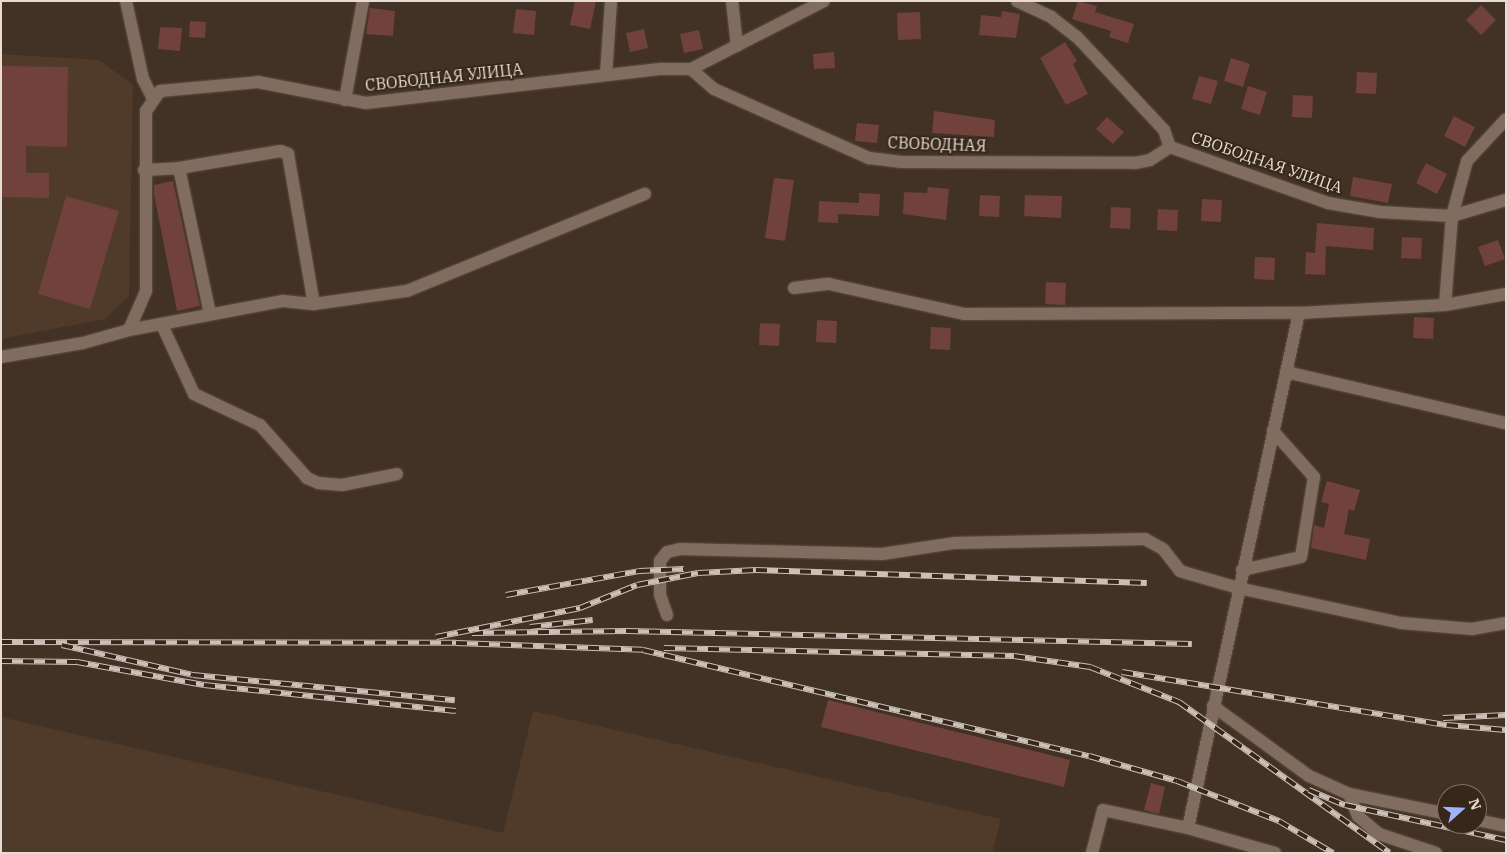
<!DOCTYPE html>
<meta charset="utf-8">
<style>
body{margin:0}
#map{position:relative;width:1507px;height:854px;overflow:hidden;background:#423125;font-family:"IBM Plex Serif",serif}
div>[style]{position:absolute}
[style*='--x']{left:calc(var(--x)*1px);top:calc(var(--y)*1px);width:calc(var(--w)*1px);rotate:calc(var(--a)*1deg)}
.built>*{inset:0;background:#503a29}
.building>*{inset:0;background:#71423b}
.roads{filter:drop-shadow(0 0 1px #5d5045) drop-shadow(0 0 1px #5d5045)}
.minor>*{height:12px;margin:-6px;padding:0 6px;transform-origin:6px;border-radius:6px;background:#806d60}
.rail>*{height:5.5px;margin-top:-2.75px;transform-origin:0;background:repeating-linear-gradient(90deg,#37271b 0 11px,#cbbfb7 0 22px);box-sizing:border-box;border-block:1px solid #cbbfb7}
span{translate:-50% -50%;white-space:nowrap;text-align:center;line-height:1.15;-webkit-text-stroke:4px #37271b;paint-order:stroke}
.street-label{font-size:16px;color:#e7dcd4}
.frame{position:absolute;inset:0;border:2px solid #e7dcd4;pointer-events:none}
.north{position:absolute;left:1437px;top:784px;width:50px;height:50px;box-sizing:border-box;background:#37271b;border:1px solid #7d6f65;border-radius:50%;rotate:70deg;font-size:14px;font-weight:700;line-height:20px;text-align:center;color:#e7dcd4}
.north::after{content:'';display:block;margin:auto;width:18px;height:22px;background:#9fb3fd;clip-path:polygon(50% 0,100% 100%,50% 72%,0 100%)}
</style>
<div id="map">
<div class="built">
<div style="clip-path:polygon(1px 54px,99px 60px,133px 85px,129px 296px,105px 319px,1px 339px)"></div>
<div style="clip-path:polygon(533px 711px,1001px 819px,992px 853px,1px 853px,1px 717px,503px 833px)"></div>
</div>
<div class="building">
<div style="clip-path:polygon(575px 1px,596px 1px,590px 29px,570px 25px)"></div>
<div style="clip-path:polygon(1078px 1px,1097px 6px,1095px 12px,1134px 24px,1128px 43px,1109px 37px,1111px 31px,1072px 19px)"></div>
<div style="clip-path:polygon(1481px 5px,1496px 20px,1481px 35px,1466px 20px)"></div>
<div style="clip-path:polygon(370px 8px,395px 11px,393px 36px,366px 34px)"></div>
<div style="clip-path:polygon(516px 9px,536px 11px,534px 35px,513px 33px)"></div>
<div style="clip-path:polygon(1002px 11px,1020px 14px,1016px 38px,979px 35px,981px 15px,1001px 17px)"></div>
<div style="clip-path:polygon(920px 12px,921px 39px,898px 40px,897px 13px)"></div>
<div style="clip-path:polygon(190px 21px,206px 22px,205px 38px,189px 37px)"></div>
<div style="clip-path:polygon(160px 27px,182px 28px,180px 51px,158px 49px)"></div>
<div style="clip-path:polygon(644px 29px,648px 48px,630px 52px,626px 33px)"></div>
<div style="clip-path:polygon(699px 30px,703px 49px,684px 53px,680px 34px)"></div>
<div style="clip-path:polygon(1065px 42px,1077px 61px,1073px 64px,1088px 94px,1066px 105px,1040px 58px)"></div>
<div style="clip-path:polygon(834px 52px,835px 68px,814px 69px,813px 54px)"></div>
<div style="clip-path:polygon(1231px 58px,1250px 64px,1243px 87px,1224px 81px)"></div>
<div style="clip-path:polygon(1px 66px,68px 67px,67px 147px,26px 146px,26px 173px,49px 173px,49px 198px,1px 197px)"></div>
<div style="clip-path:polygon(1357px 72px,1377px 73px,1376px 94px,1356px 93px)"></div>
<div style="clip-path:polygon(1199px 76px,1218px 81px,1211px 104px,1192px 99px)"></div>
<div style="clip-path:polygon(1248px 86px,1267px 92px,1260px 115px,1241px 109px)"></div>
<div style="clip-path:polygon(1293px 95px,1313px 96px,1312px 118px,1292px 117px)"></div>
<div style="clip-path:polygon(934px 111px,995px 120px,994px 137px,932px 133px)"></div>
<div style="clip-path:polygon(1454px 116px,1475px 127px,1465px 147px,1444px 136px)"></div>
<div style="clip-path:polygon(1107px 117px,1124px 132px,1113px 144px,1096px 129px)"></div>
<div style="clip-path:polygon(857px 123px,879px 125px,877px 143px,855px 141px)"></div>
<div style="clip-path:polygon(1426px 163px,1447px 174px,1437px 194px,1416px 183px)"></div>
<div style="clip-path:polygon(1353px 177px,1392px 184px,1388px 203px,1350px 196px)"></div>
<div style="clip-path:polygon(774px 178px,794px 180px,785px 241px,765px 238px)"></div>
<div style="clip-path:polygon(173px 181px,200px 306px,177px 311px,154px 194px,154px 185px)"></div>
<div style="clip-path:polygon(928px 187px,949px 189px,946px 220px,903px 214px,904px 192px,927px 193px)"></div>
<div style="clip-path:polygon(859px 193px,880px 194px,879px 216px,838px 214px,838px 223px,818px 222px,819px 201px,859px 203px)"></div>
<div style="clip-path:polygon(980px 195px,1000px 196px,999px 217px,979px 216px)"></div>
<div style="clip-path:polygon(1025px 195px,1062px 196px,1061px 218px,1024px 216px)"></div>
<div style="clip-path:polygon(66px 196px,119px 211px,90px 309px,38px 294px)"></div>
<div style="clip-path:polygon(1202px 199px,1222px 200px,1221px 222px,1201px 221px)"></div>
<div style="clip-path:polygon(1111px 207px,1131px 208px,1130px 229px,1110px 228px)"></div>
<div style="clip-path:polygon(1158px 209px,1178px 210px,1177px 231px,1157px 230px)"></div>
<div style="clip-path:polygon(1317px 223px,1374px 228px,1373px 250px,1326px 246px,1325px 275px,1305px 274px,1306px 252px,1315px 253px)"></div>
<div style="clip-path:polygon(1402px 237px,1422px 238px,1421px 259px,1401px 258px)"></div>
<div style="clip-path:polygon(1498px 240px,1505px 259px,1485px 266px,1478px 247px)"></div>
<div style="clip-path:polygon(1255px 257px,1275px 258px,1274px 280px,1254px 279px)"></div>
<div style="clip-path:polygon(1046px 282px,1066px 283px,1065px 305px,1045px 304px)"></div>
<div style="clip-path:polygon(1414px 317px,1434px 318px,1433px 339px,1413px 338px)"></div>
<div style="clip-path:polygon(817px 320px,837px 321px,836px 343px,816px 342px)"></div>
<div style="clip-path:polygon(760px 323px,780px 324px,779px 346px,759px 345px)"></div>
<div style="clip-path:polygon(931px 327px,951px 328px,950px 350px,930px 349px)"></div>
<div style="clip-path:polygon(1327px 481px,1360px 490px,1354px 511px,1349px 509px,1344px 534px,1370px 539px,1366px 560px,1311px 548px,1314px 525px,1324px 528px,1329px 504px,1321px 502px)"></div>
<div style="clip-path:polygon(828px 700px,1070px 760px,1064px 787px,821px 727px)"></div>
<div style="clip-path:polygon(1151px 783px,1165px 787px,1159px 814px,1144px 810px)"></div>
</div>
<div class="roads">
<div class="minor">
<div style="--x:126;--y:1;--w:80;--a:77.7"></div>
<div style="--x:143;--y:79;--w:22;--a:63"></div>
<div style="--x:732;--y:1;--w:45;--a:83.7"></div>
<div style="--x:1017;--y:1;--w:38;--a:25"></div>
<div style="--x:1051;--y:17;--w:33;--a:38"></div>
<div style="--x:1077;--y:37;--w:127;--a:46.9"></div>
<div style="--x:1164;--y:130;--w:18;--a:71"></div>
<div style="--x:691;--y:69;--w:30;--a:41"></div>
<div style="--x:714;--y:89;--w:170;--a:24"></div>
<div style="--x:869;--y:158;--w:31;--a:7"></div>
<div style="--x:900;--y:162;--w:235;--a:0.2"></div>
<div style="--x:1135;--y:163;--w:15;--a:-11"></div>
<div style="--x:1150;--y:160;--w:24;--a:-33"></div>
<div style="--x:606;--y:75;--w:74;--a:-86.1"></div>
<div style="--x:345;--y:100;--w:101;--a:-79.7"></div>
<div style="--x:1170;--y:147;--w:168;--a:19.5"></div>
<div style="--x:1328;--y:203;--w:53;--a:9.8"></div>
<div style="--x:1380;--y:212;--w:72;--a:3.2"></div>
<div style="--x:1452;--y:216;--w:56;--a:-16.5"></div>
<div style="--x:179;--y:168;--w:103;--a:-9.5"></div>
<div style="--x:281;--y:151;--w:8;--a:23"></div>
<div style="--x:288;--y:154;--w:152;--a:80.2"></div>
<div style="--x:144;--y:170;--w:35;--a:-3"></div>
<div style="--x:179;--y:168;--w:149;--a:78"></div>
<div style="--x:794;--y:288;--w:35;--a:-7"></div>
<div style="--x:829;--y:284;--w:138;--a:12.5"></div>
<div style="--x:964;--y:314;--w:335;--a:-0.2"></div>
<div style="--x:1299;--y:313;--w:146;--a:-3.1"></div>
<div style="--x:1445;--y:305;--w:89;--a:-85.5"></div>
<div style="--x:1452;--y:216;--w:57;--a:-74.7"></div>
<div style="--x:1467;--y:161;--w:57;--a:-47.1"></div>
<div style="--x:1445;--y:305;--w:62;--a:-10.2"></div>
<div style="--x:162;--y:325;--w:76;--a:65.1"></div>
<div style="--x:194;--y:394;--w:73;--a:25.2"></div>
<div style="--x:260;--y:425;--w:71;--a:48.4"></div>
<div style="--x:307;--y:478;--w:12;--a:24"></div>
<div style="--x:318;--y:483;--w:24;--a:5"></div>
<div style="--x:342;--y:485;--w:56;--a:-11.3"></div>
<div style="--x:129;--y:330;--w:157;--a:-10.7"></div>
<div style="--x:283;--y:301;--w:31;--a:6"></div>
<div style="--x:314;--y:304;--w:94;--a:-8"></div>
<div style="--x:407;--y:291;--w:257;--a:-22.2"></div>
<div style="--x:1;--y:357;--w:83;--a:-9.7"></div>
<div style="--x:83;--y:343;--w:48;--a:-15.8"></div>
<div style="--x:129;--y:330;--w:43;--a:-66.4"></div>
<div style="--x:146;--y:291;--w:180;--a:-90"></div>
<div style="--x:146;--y:111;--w:24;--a:-55"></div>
<div style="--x:160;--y:91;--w:98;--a:-5.2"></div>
<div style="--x:258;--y:82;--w:110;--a:11"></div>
<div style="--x:366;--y:103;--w:298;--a:-6.6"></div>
<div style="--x:662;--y:69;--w:29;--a:0"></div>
<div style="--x:691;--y:69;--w:149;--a:-27.1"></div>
<div style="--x:1286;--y:372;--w:226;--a:13.1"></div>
<div style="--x:1242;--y:570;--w:60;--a:-12.4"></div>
<div style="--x:1301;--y:557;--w:81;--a:-80.8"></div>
<div style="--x:1314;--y:477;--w:62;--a:-131.7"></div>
<div style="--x:667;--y:615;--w:21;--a:-109"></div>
<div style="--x:660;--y:595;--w:34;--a:-90"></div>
<div style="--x:660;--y:561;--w:11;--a:-52"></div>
<div style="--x:667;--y:552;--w:13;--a:-13"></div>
<div style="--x:680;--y:549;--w:202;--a:1.4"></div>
<div style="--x:882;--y:554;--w:74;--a:-8.6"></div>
<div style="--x:955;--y:543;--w:190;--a:-1.2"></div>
<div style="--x:1145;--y:539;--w:21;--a:29"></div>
<div style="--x:1163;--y:549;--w:28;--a:52"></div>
<div style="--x:1180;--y:571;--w:60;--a:16.3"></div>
<div style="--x:1238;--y:588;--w:167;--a:12.1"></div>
<div style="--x:1401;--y:623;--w:71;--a:4.8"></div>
<div style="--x:1472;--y:629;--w:35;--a:-10"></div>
<div style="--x:1213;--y:706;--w:119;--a:36.1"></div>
<div style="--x:1309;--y:776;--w:44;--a:24.2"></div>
<div style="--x:1349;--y:794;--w:100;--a:11.5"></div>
<div style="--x:1349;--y:794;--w:24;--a:68"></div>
<div style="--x:1358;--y:816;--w:28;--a:41"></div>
<div style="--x:1379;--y:834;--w:60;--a:18.4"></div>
<div style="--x:1477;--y:820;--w:30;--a:12"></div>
<div style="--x:1092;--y:853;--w:44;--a:-75.7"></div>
<div style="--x:1103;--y:810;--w:87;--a:12"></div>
<div style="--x:1275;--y:853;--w:91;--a:-164"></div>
<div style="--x:1188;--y:828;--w:527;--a:-77.84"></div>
</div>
</div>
<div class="rail">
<div style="--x:506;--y:595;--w:135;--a:-10.2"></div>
<div style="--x:639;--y:571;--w:45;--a:-2.5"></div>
<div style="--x:530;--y:627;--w:63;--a:-6.3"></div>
<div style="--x:472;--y:633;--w:155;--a:-0.7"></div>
<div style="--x:627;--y:631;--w:565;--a:1.32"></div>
<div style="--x:436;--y:637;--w:147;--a:-11.4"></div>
<div style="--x:580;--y:608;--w:61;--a:-22"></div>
<div style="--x:637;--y:585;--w:62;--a:-11.1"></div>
<div style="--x:698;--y:573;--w:58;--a:-3"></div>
<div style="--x:756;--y:570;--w:391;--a:1.9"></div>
<div style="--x:1;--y:642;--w:455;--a:0.1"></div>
<div style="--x:456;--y:643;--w:187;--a:2.1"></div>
<div style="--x:643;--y:650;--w:458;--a:13.4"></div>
<div style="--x:1089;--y:756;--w:91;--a:15.9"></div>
<div style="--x:1177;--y:781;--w:110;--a:21.4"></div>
<div style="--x:1279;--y:821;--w:63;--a:30.7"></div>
<div style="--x:62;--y:645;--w:134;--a:12.9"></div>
<div style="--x:193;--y:675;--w:263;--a:5.5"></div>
<div style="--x:664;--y:648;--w:350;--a:1.3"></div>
<div style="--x:1014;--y:656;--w:77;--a:8.2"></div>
<div style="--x:1090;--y:667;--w:96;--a:21.5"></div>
<div style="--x:1179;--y:702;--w:259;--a:35.6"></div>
<div style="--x:1;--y:661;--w:76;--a:0.8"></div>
<div style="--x:77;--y:662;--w:129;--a:10.3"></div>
<div style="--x:204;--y:685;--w:253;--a:5.9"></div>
<div style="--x:1122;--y:672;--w:329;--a:9.3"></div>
<div style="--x:1447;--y:725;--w:59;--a:4.8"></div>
<div style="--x:1443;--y:718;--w:63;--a:-2.7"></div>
<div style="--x:1309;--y:790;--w:39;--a:23"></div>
<div style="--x:1345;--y:805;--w:165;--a:12.3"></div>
</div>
<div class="street-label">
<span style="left:444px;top:77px;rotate:-6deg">СВОБОДНАЯ УЛИЦА</span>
<span style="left:937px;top:144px;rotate:2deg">СВОБОДНАЯ</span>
<span style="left:1267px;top:162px;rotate:19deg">СВОБОДНАЯ УЛИЦА</span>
</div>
<div class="frame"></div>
<div class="north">N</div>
</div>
